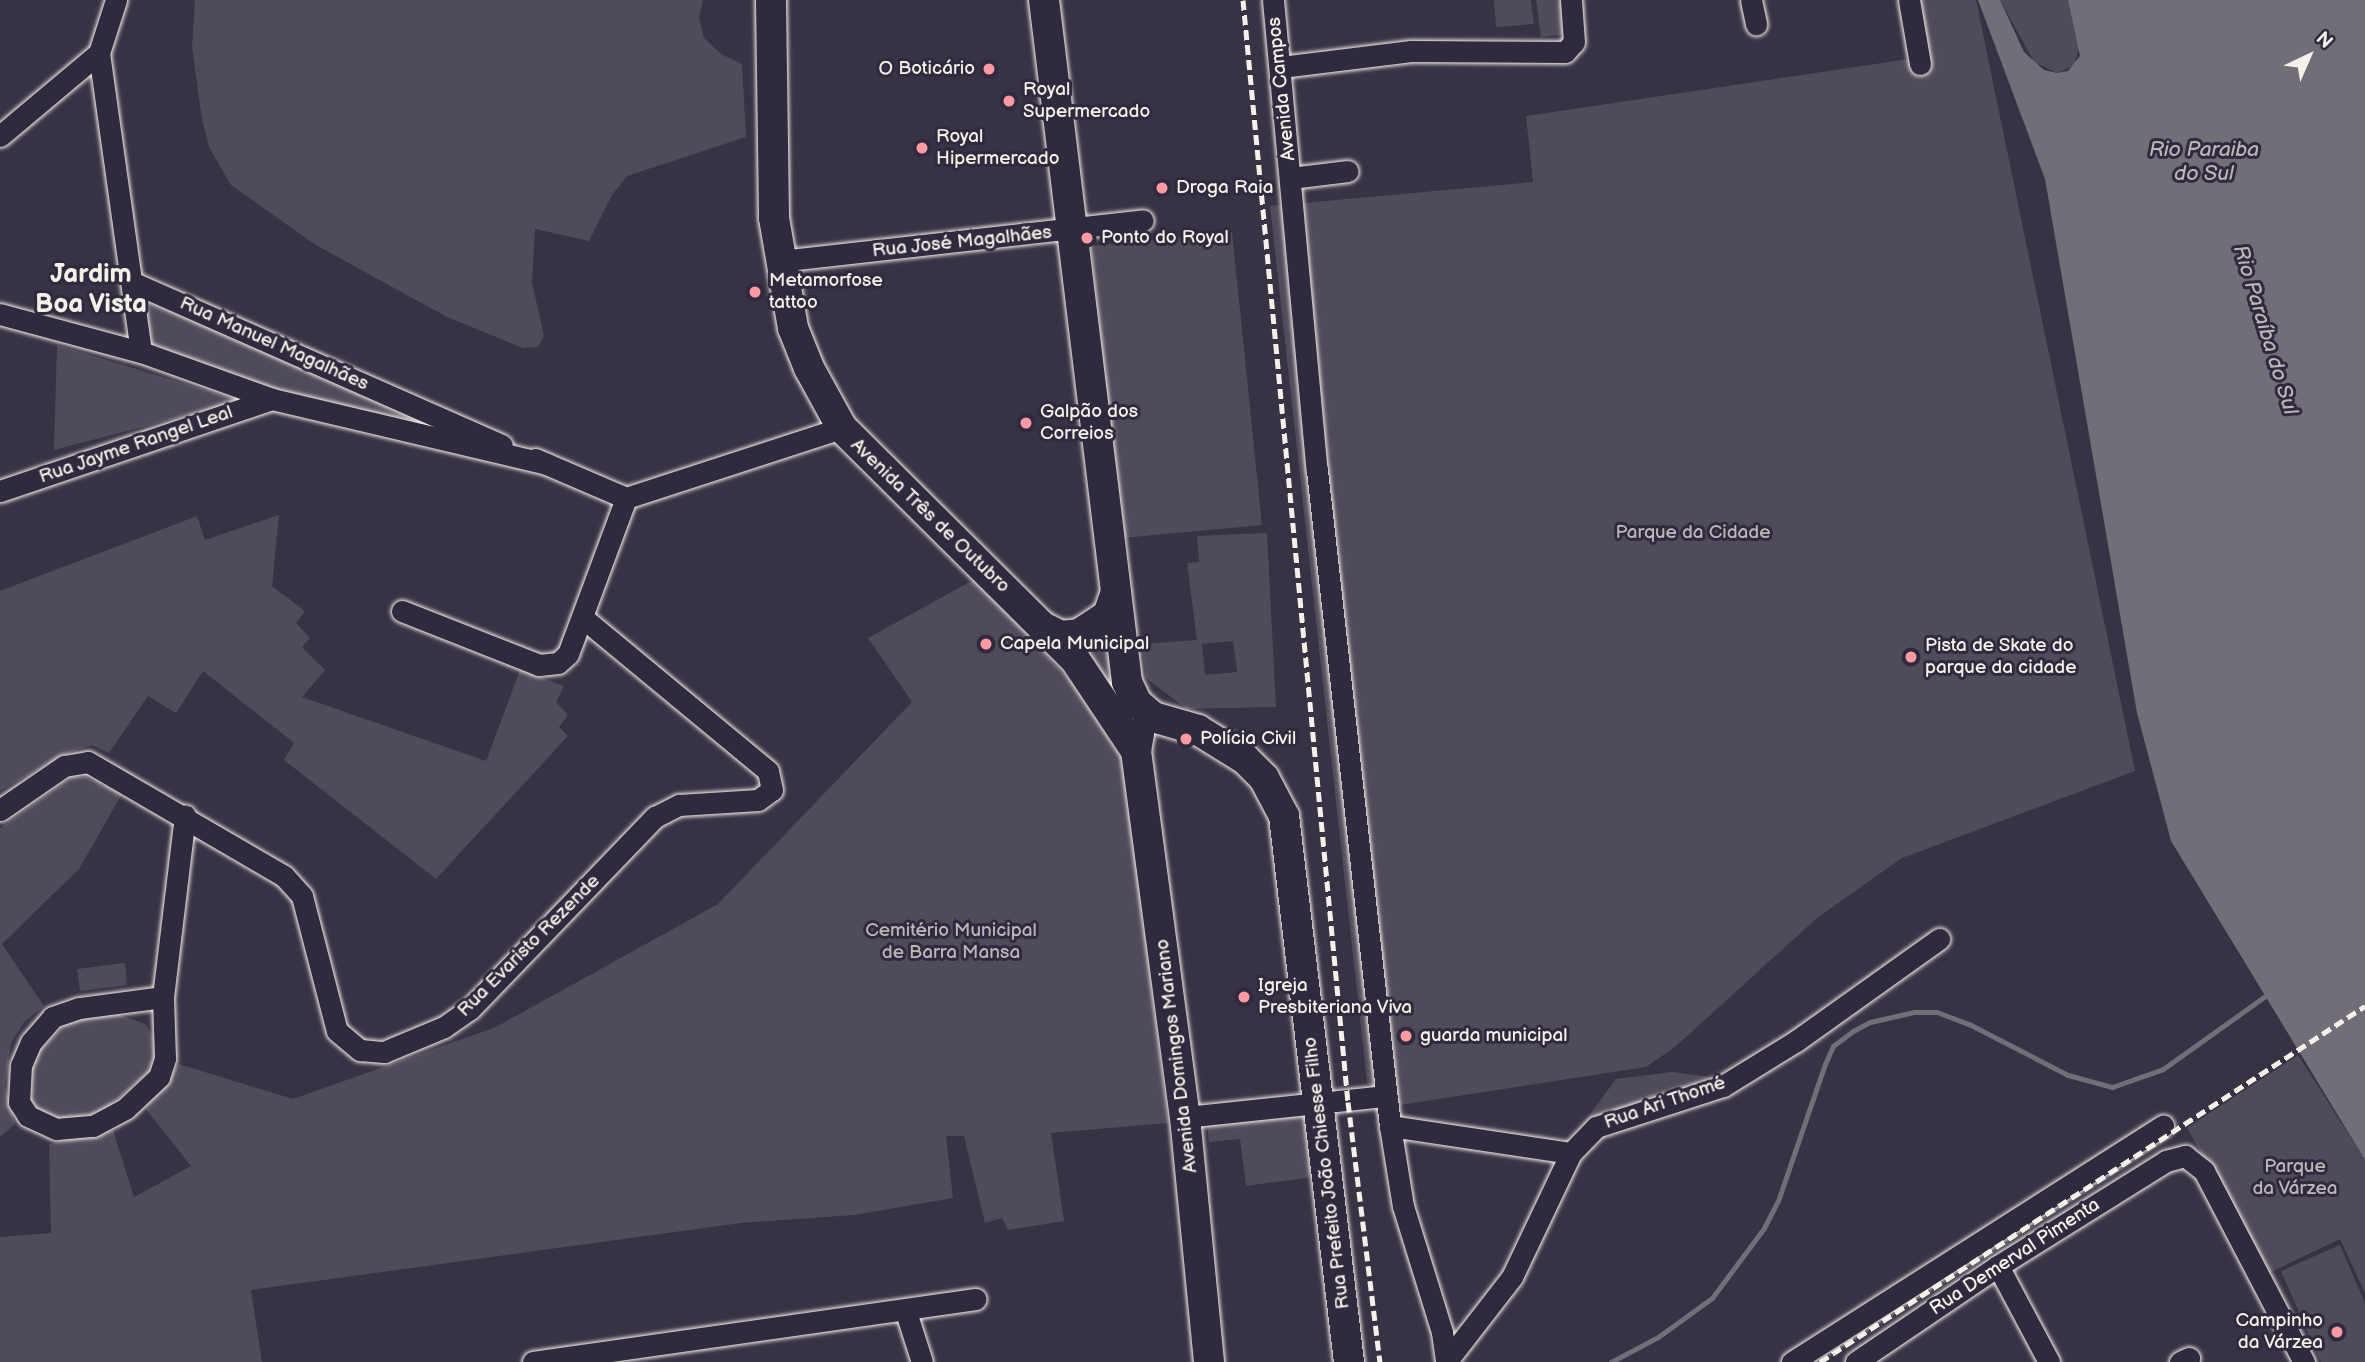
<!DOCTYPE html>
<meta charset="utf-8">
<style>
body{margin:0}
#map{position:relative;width:2365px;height:1362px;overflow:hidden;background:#373244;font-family:"Balsamiq Sans",sans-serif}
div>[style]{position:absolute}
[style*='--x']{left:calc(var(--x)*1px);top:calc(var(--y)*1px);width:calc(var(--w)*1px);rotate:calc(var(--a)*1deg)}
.green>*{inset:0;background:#504b59}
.water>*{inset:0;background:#726e77}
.stream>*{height:5px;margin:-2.5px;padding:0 2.5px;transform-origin:2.5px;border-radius:2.5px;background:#726e77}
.roads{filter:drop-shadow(0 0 2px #f4f1e8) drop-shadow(0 0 2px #f4f1e8)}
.minor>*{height:21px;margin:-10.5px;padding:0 10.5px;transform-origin:10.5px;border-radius:10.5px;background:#2f2a3d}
.secondary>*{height:30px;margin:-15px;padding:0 15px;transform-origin:15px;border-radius:15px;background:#2f2a3d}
.rail>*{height:5px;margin-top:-2.5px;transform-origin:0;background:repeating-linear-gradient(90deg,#f4f1e8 0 10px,transparent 0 15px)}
.dots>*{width:19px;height:19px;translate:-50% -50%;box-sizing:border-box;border:4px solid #2f2a3d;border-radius:50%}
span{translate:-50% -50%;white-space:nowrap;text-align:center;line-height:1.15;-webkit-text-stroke:6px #2f2a3d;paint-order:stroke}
.poi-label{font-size:19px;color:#f4f1e8}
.right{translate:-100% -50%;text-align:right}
.left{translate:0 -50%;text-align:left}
.street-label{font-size:19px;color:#f4f1e8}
.park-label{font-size:19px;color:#bbb7b6}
.water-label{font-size:21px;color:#bab6b5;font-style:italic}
.district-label{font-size:26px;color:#f4f1e8;font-weight:700}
.north{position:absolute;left:2274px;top:21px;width:70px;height:70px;-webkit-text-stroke:5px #2f2a3d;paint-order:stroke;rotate:44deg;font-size:19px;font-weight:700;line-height:28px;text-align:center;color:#f4f1e8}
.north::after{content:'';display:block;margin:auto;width:24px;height:32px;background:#f4f1e8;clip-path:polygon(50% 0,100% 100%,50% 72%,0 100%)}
</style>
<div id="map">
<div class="green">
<div style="clip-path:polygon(195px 0,703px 0,699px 18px,704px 38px,721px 54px,742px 64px,746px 137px,627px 176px,612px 195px,589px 241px,535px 229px,532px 282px,544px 336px,538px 347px,523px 348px,447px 317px,314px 244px,231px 185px,209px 147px,202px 120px,192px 47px)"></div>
<div style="clip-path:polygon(1494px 0,1531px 0,1534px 24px,1496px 27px)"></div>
<div style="clip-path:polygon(1536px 0,1565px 0,1569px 34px,1541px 37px)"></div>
<div style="clip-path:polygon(1912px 0,1976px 0,2135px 771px,1902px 858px,1817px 918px,1675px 1047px,1646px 1067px,1387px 1107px,1367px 1082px,1270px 206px,1533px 182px,1526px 116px,1922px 57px)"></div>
<div style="clip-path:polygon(2000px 0,2068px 0,2080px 42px,2075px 65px,2057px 73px,2034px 62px)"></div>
<div style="clip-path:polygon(1232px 232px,1262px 525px,1122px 538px,1091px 246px)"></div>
<div style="clip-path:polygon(134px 283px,475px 440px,281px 400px,141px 352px)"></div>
<div style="clip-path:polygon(57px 345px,242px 401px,54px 450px)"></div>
<div style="clip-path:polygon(279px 515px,272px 586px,305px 611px,296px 623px,310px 638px,302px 647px,325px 670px,302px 697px,486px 761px,520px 670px,564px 686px,556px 702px,568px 715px,559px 727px,568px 736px,436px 879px,284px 760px,294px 743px,203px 671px,176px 713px,148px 696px,109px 753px,92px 745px,65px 754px,0 791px,0 591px,197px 516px,205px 540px)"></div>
<div style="clip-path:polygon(evenodd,1267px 533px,1276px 707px,1187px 709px,1146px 678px,1142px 644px,1197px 640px,1187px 563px,1199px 562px,1197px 536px,1267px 533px,1233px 641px,1237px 672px,1205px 675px,1202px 644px,1233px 641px)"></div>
<div style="clip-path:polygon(975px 579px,1074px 685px,1124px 763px,1168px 1123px,1051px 1133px,1064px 1221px,1008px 1230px,1002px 1218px,985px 1223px,964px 1136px,946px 1136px,953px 1198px,854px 1215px,741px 1223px,251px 1290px,262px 1362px,0 1362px,0 1237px,51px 1233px,49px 1144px,113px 1130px,134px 1197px,191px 1166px,145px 1108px,179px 1064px,293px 1099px,496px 1027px,718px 904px,912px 702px,868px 638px)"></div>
<div style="clip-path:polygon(1105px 627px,1148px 718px,1135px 730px,1080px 651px)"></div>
<div style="clip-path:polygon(72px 777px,85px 777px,122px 794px,79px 869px,2px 944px,44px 1006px,24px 1022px,11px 1043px,5px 1086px,15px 1124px,0 1137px,0 828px)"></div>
<div style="clip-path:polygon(125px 963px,127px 985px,80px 991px,77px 969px)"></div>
<div style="clip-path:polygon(97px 1015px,120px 1015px,145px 1024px,157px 1043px,155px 1057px,149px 1071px,117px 1100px,101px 1112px,65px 1122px,37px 1109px,32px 1102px,31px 1059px,66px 1024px)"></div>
<div style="clip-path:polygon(2298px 1055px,2365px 1160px,2365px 1293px,2340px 1239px,2269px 1273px,2187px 1128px)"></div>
<div style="clip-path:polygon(1672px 1072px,1726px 1079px,1593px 1127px,1588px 1117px,1616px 1079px)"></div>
<div style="clip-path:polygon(1320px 1107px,1329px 1175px,1246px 1186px,1240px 1139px,1209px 1142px,1207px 1122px)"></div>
<div style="clip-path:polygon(2340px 1245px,2365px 1303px,2365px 1362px,2321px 1362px,2281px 1271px)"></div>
</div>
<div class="water">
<div style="clip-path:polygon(1978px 0,2000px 0,2024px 52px,2044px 70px,2057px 73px,2068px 71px,2080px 56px,2068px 0,2365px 0,2365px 1160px,2171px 841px,2137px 713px,2045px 179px)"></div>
</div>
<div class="stream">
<div style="--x:1611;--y:1362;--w:53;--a:-28"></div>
<div style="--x:1658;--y:1337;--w:67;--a:-35.8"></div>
<div style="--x:1712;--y:1298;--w:87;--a:-53.4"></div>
<div style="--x:1764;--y:1228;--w:30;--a:-63"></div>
<div style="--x:1778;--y:1201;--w:145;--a:-71.1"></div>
<div style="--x:1825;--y:1064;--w:20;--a:-66"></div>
<div style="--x:1833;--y:1046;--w:25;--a:-37"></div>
<div style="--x:1853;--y:1031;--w:19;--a:-28"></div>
<div style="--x:1870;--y:1022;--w:45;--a:-12.8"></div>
<div style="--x:1914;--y:1012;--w:23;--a:0"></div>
<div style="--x:1937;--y:1012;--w:34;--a:21"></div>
<div style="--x:1969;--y:1024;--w:111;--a:27.3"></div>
<div style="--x:2068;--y:1075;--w:46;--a:15.3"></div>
<div style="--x:2112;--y:1087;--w:54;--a:-19.4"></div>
<div style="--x:2163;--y:1069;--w:129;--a:-35.5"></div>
</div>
<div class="roads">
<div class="minor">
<div style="--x:116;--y:0;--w:56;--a:107.8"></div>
<div style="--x:99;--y:53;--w:302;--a:82"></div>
<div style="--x:1273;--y:0;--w:472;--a:84.7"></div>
<div style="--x:1317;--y:470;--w:660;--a:83.65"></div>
<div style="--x:1390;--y:1126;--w:183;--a:8.5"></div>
<div style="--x:1751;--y:0;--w:25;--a:78"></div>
<div style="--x:1909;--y:0;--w:65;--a:80.2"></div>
<div style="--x:1281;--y:67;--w:131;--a:-7"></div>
<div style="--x:1411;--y:51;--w:154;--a:0.4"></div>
<div style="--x:1565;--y:52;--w:13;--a:-48"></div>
<div style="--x:1574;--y:42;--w:42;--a:-94.1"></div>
<div style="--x:0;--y:136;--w:129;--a:-40"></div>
<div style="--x:1291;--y:178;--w:57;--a:-7"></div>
<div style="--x:780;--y:261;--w:365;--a:-6.4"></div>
<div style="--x:134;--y:283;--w:402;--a:23.8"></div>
<div style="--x:0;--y:314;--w:146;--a:15.1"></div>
<div style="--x:141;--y:352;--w:139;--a:19.7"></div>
<div style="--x:272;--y:399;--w:283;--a:13.3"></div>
<div style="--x:535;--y:459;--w:99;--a:23.2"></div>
<div style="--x:0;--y:491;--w:287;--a:-18.7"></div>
<div style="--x:626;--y:498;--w:227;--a:-18"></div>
<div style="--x:402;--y:611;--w:147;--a:21.5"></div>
<div style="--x:539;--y:665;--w:19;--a:-6"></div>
<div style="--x:558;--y:663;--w:13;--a:-42"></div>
<div style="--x:568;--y:654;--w:166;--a:-69.6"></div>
<div style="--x:0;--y:810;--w:78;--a:-34.5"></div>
<div style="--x:64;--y:766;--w:24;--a:-9"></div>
<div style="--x:88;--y:762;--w:227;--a:30.2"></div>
<div style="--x:284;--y:876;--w:27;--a:48"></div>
<div style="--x:302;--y:896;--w:139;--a:75.5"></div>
<div style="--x:337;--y:1031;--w:30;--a:40"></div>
<div style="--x:360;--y:1050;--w:24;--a:5"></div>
<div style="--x:384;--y:1052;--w:65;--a:-22.6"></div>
<div style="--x:444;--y:1027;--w:32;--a:-35"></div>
<div style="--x:470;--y:1009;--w:267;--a:-46.1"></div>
<div style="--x:655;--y:817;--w:27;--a:-27"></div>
<div style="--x:679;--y:805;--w:79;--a:-3.6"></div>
<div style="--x:758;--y:800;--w:17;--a:-36"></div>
<div style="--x:772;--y:790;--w:19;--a:-102"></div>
<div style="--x:768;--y:771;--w:241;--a:-140.4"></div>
<div style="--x:163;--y:997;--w:85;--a:172.5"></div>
<div style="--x:79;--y:1008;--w:28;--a:161"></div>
<div style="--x:53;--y:1017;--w:33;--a:131"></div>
<div style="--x:31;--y:1042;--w:25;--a:113"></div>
<div style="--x:21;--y:1065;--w:37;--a:93"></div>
<div style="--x:19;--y:1102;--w:17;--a:57"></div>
<div style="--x:28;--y:1116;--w:31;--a:25"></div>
<div style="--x:56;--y:1129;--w:37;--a:-5"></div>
<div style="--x:93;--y:1126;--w:36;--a:-28"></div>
<div style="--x:125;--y:1109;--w:47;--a:-43.3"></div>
<div style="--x:159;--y:1077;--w:20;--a:-72"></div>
<div style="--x:165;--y:1058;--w:61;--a:-91.9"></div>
<div style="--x:163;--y:997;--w:183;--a:-83.1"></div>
<div style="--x:1185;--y:1117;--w:201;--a:-6"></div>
<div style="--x:1390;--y:1126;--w:81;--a:80.8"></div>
<div style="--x:1403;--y:1206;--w:132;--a:72.8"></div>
<div style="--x:1442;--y:1332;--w:30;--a:82"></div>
<div style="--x:1998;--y:1266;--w:109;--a:62"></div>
<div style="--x:906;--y:1312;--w:52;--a:72.3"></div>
<div style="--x:533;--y:1362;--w:447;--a:-8.1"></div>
<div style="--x:1446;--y:1362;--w:108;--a:-52.2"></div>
<div style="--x:1512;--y:1277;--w:137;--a:-64.6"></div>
<div style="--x:1571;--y:1153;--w:36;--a:-46"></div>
<div style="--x:1596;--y:1127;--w:133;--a:-17.9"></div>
<div style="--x:1723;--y:1086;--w:86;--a:-31.7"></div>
<div style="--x:1796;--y:1041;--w:176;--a:-35.5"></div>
<div style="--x:1792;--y:1362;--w:440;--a:-32.5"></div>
<div style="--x:1856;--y:1362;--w:171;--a:-34.1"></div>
<div style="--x:1998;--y:1266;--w:198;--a:-32"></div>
<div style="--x:2166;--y:1161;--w:20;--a:-15"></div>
<div style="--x:2185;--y:1156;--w:24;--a:38"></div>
<div style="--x:2204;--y:1171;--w:216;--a:62.4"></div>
<div style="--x:2180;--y:1362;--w:10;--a:-24"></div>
</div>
<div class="secondary">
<div style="--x:771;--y:0;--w:218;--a:89.2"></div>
<div style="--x:774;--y:218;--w:112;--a:80.2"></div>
<div style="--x:793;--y:328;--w:43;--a:68.2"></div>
<div style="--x:809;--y:368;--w:68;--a:61.2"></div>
<div style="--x:842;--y:428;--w:327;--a:44.8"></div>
<div style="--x:1074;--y:658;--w:112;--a:56.3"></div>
<div style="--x:1044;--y:0;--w:687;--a:83.06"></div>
<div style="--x:1127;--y:682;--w:23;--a:65"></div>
<div style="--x:1137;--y:703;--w:21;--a:41"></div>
<div style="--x:1153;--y:717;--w:47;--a:16.1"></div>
<div style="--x:1198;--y:730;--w:55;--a:31.7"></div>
<div style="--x:1245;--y:759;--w:27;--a:45"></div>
<div style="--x:1264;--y:778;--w:43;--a:62.2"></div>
<div style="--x:1284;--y:816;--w:550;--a:83.21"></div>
<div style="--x:1045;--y:628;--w:18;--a:27"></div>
<div style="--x:1061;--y:636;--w:18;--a:-6"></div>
<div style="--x:1079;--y:634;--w:35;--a:-33"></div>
<div style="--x:1108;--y:615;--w:24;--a:-71"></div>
<div style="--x:1139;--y:734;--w:17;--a:100"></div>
<div style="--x:1136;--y:751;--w:369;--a:82.4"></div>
<div style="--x:1185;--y:1117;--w:246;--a:84.4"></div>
</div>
</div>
<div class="rail">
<div style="--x:1243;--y:0;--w:1107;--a:84.56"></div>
<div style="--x:1348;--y:1102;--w:262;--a:83"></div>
<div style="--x:1820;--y:1362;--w:651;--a:-33.15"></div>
</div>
<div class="dots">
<div style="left:989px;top:69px;background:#ff9aa2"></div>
<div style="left:1009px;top:101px;background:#ff9aa2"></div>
<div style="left:922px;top:148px;background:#ff9aa2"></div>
<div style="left:1162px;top:188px;background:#ff9aa2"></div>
<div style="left:1087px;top:238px;background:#ff9aa2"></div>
<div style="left:755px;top:292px;background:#ff9aa2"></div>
<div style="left:1026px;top:423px;background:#ff9aa2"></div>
<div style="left:986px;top:644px;background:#ff9aa2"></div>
<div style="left:1911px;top:657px;background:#ff9aa2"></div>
<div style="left:1186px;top:739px;background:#ff9aa2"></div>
<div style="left:1244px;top:997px;background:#ff9aa2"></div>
<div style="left:1406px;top:1036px;background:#ff9aa2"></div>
<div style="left:2337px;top:1332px;background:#ff9aa2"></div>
</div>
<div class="poi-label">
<span class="right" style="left:975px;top:69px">O Boticário</span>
<span class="left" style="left:1023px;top:101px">Royal<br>Supermercado</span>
<span class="left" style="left:936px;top:148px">Royal<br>Hipermercado</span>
<span class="left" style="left:1176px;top:188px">Droga Raia</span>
<span class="left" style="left:1101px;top:238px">Ponto do Royal</span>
<span class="left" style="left:769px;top:292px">Metamorfose<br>tattoo</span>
<span class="left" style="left:1040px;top:423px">Galpão dos<br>Correios</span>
<span class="left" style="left:1000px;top:644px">Capela Municipal</span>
<span class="left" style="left:1925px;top:657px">Pista de Skate do<br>parque da cidade</span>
<span class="left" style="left:1200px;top:739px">Polícia Civil</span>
<span class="left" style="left:1258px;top:997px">Igreja<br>Presbiteriana Viva</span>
<span class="left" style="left:1420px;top:1036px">guarda municipal</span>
<span class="right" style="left:2323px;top:1332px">Campinho<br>da Várzea</span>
</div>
<div class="street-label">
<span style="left:1282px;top:89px;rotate:-96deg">Avenida Campos</span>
<span style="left:962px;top:242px;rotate:-6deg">Rua José Magalhães</span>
<span style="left:274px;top:344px;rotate:24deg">Rua Manuel Magalhães</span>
<span style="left:136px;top:445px;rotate:-19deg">Rua Jayme Rangel Leal</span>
<span style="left:930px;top:516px;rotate:44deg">Avenida Três de Outubro</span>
<span style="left:529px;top:946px;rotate:-45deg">Rua Evaristo Rezende</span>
<span style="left:1177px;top:1056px;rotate:-97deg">Avenida Domingos Mariano</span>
<span style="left:1665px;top:1103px;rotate:-19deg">Rua Ari Thomé</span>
<span style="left:1327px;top:1173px;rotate:-97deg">Rua Prefeito João Chiesse Filho</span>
<span style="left:2015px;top:1257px;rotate:-33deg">Rua Demerval Pimenta</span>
</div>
<div class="park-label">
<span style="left:1693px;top:533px">Parque da Cidade</span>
<span style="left:951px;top:942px">Cemitério Municipal<br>de Barra Mansa</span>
<span style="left:2295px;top:1178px">Parque<br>da Várzea</span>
</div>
<div class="water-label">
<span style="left:2204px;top:162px">Rio Paraiba<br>do Sul</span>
<span style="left:2265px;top:330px;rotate:73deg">Rio Paraíba do Sul</span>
</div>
<div class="district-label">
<span style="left:91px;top:290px">Jardim<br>Boa Vista</span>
</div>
<div class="north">N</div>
</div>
